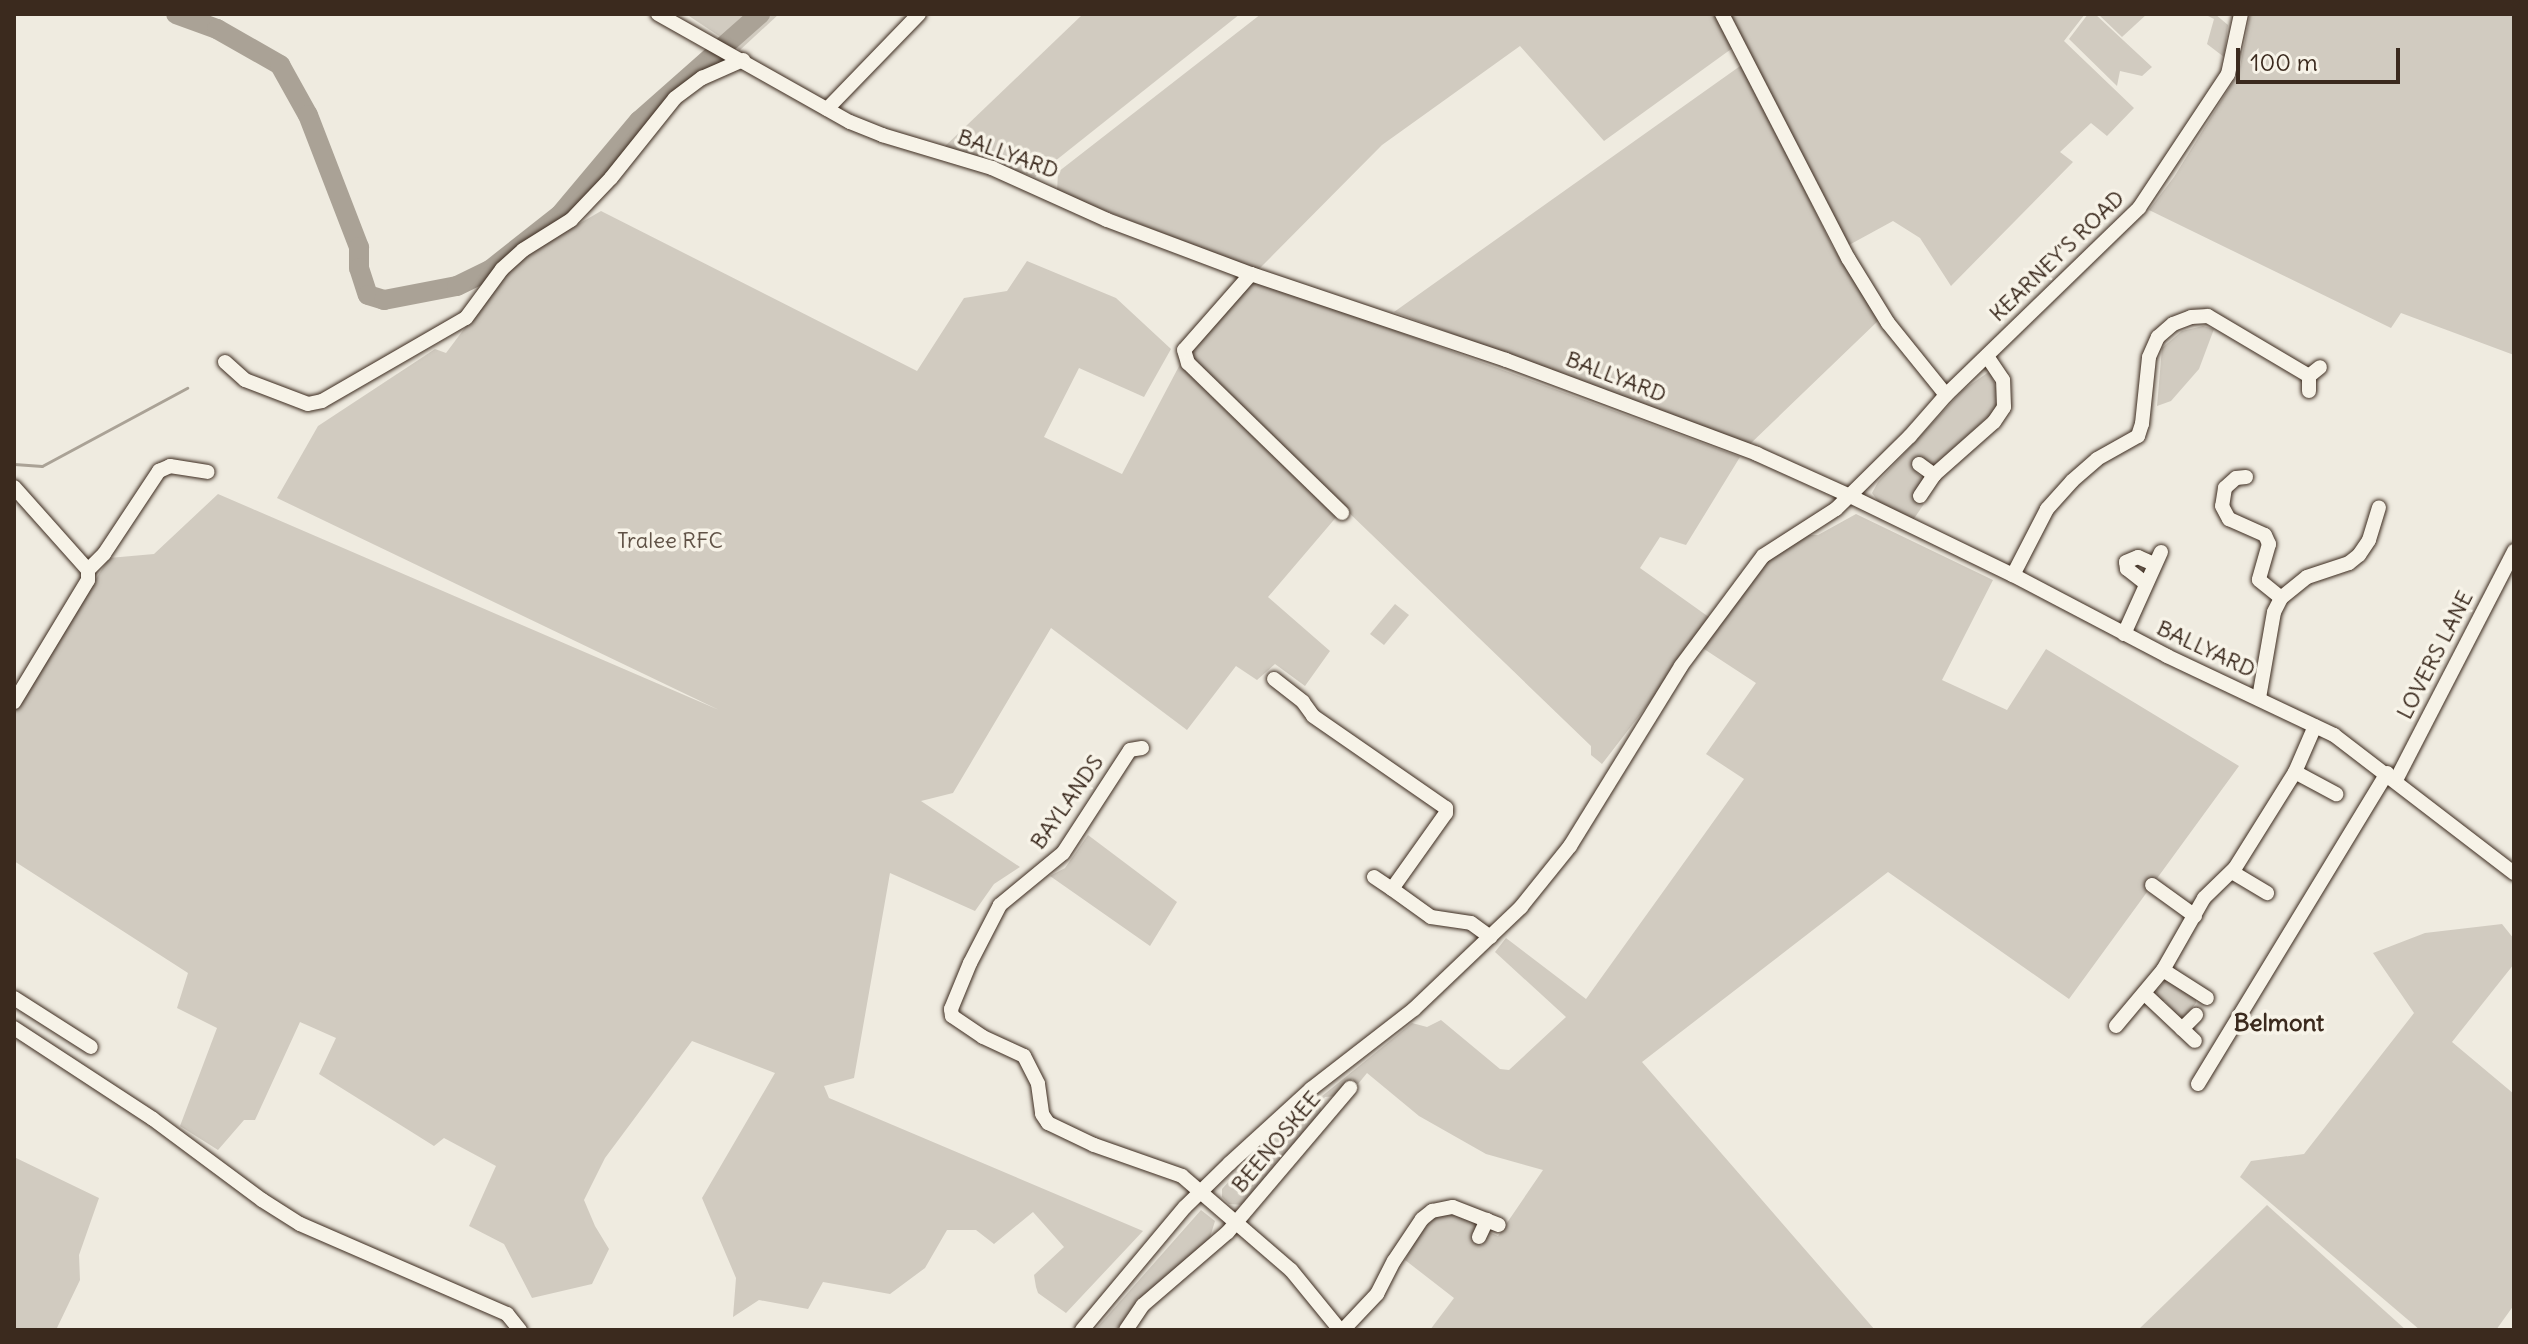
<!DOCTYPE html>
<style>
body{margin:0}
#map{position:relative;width:2528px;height:1344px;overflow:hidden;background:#efebe0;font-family:Delius,sans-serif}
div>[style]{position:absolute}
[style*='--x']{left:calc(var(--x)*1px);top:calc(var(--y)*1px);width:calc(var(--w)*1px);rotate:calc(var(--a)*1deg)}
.green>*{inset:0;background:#d1cbc0}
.stream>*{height:3px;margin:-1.5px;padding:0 1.5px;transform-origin:1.5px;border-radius:1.5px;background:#aaa296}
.river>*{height:20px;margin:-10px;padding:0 10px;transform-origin:10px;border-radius:10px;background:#aaa296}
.roads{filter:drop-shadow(0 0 2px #3b2a1e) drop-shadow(0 0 2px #3b2a1e)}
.minor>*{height:14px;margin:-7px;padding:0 7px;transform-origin:7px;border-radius:7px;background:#f7f3e8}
span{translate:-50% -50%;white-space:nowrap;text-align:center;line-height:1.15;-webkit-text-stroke:7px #f7f3e8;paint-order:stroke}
.street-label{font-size:22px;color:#3b2a1e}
.park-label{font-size:22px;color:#605246}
.neighbourhood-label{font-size:24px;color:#3b2a1e;font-weight:700}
.frame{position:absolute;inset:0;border:16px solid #3b2a1e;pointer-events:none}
.scale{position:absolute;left:2236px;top:48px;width:164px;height:36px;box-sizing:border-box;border:4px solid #3b2a1e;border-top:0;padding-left:10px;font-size:24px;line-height:28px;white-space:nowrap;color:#3b2a1e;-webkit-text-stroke:6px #f7f3e8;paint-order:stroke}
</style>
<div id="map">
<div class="green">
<div style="clip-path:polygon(686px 14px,779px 14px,740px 50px)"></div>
<div style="clip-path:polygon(1083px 14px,1240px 14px,1035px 177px,942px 149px)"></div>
<div style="clip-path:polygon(1261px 14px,1717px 14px,1734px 47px,1604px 141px,1520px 46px,1382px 145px,1258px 270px,1057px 192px,1058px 172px)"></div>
<div style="clip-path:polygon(1729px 14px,2085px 14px,2064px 41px,2134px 108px,2107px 136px,2091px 123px,2060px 152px,2073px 162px,1951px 286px,1920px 238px,1893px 221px,1849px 245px)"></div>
<div style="clip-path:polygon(2088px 14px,2095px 14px,2152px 67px,2142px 76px,2120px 71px,2117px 86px,2069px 39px)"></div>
<div style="clip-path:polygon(2098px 14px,2147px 14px,2122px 37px)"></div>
<div style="clip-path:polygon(2204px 14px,2215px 14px,2228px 25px,2224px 57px,2207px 44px,2214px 19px)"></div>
<div style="clip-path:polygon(2250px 14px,2514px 14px,2514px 355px,2401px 313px,2391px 328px,2149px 210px,2174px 177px,2239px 72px)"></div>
<div style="clip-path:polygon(1743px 64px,1832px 246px,1880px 319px,1749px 445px,1394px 312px)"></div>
<div style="clip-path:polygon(601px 211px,917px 371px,964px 298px,1007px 291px,1027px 261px,1116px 298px,1171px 349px,1144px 397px,1079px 368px,1044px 437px,1122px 474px,1186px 353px,1247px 276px,1740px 457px,1686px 545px,1660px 537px,1640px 568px,1713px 620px,1602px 764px,1591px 755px,1591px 746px,1344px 508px,1268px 597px,1330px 651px,1305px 686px,1275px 664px,1257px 680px,1236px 666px,1187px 730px,1051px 628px,953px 793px,921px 801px,1020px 867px,994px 884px,975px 911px,890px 873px,854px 1078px,824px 1086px,829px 1098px,1143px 1231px,1066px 1313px,1038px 1293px,1036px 1287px,1034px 1275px,1064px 1247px,1033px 1212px,994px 1244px,976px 1230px,947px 1230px,925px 1268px,890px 1294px,823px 1282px,808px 1309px,759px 1300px,733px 1317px,736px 1278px,702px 1198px,775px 1073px,692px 1041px,605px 1158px,584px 1200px,595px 1226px,609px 1249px,592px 1284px,532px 1298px,504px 1244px,469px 1226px,496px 1166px,444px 1138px,434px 1146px,319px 1074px,336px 1038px,300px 1022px,255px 1120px,244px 1120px,218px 1150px,180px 1126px,217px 1028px,177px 1008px,188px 973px,14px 861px,14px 710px,109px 558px,154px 554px,218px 494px,719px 710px,277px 498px,318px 426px,435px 349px,446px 353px,515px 261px)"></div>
<div style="clip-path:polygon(2203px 326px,2214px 329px,2199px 369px,2171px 401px,2157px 406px,2162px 348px,2182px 331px)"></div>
<div style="clip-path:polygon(1990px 371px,2000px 400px,1994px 411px,1936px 464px,1931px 466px,1918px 460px,1913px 468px,1924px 481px,1916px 500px,1924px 504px,1913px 520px,1879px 503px,1872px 493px,1878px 482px,1963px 390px)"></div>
<div style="clip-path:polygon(1856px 514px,1993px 580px,1942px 680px,2007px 710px,2046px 649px,2239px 766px,2069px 999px,1888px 872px,1642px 1062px,1875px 1330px,1430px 1330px,1454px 1298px,1405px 1260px,1417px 1237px,1436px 1216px,1451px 1212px,1475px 1223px,1479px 1229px,1473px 1241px,1482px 1245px,1489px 1232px,1498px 1236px,1543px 1170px,1486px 1154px,1419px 1116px,1367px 1073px,1358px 1084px,1352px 1079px,1337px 1096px,1325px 1097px,1319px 1104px,1322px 1111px,1245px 1205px,1229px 1204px,1222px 1197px,1222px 1189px,1238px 1171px,1316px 1101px,1412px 1023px,1427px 1027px,1441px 1020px,1500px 1069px,1509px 1070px,1566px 1017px,1495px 952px,1506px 938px,1586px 999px,1744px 779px,1706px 754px,1756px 683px,1701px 647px,1768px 559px,1808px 535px,1818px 535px)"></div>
<div style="clip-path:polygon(1395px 604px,1409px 615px,1384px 645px,1370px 634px)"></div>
<div style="clip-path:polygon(1088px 835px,1177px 902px,1150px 946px,1050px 876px,1065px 868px)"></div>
<div style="clip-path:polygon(2502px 924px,2514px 939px,2514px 964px,2452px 1042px,2514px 1094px,2514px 1305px,2496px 1330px,2420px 1330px,2240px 1177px,2251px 1161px,2304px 1154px,2414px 1013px,2373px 953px,2425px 933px)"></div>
<div style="clip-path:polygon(2166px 980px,2196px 997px,2196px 1003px,2182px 1021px,2165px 1001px,2159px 1001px,2156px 991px)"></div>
<div style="clip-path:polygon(14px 1157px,99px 1198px,79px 1255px,80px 1280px,56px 1330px,14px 1330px)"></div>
<div style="clip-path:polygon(2267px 1205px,2406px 1330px,2138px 1330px)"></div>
<div style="clip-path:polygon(1201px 1210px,1215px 1221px,1208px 1244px,1131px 1311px,1116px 1330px,1095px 1330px)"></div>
</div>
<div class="stream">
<div style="--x:14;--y:464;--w:28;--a:4"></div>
<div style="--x:42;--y:466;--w:165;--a:-28.3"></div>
</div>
<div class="river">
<div style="--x:176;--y:14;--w:44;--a:20.1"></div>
<div style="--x:217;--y:29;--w:73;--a:29.7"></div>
<div style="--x:280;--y:65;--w:57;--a:60.8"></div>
<div style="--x:308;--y:115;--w:142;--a:68.9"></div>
<div style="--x:359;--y:247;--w:21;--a:90"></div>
<div style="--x:359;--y:268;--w:28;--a:72"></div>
<div style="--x:368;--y:295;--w:17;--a:17"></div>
<div style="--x:384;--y:300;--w:74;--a:-10.9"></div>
<div style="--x:457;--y:286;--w:37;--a:-26"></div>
<div style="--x:490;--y:270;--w:89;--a:-38.2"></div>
<div style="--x:560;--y:215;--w:123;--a:-50"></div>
<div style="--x:639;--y:121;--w:162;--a:-41.5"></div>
</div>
<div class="roads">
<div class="minor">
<div style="--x:658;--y:14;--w:220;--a:29.4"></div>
<div style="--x:850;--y:122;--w:35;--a:22"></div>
<div style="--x:882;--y:135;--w:115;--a:16.7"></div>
<div style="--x:992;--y:168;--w:126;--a:24.3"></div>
<div style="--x:1107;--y:220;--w:154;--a:20.6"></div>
<div style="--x:1251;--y:274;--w:269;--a:18.6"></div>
<div style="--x:1506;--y:360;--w:268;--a:20.5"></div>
<div style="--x:1757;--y:454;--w:102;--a:24.3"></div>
<div style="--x:1850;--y:496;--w:181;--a:25.9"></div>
<div style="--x:2013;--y:575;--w:174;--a:27.7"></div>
<div style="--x:2167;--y:656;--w:185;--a:25.3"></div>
<div style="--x:2334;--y:735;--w:227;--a:37.5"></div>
<div style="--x:1722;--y:14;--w:275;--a:62.7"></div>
<div style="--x:1848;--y:258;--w:76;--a:58.4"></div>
<div style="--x:1888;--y:323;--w:92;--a:51.1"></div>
<div style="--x:827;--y:109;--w:132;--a:-45.9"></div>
<div style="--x:1251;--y:274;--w:101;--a:131.4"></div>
<div style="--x:1184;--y:350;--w:14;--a:73"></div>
<div style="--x:1188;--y:363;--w:215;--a:44.2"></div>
<div style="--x:225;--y:362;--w:27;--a:42"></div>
<div style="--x:245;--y:380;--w:67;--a:20.9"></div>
<div style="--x:308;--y:404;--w:14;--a:-12"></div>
<div style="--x:322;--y:401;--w:166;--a:-30"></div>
<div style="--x:466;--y:318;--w:61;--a:-53.7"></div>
<div style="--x:502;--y:269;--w:28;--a:-42"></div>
<div style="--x:523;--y:250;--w:57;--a:-32"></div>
<div style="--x:571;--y:220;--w:58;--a:-46.4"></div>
<div style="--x:611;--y:178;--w:102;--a:-51.3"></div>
<div style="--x:675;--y:98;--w:34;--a:-37"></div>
<div style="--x:702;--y:78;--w:45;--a:-23.7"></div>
<div style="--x:2309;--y:391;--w:15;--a:-90"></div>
<div style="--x:2309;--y:376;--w:14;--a:-39"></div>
<div style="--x:1919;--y:464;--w:19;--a:36"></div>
<div style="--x:2246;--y:477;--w:10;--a:174"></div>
<div style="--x:2236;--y:478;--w:15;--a:138"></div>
<div style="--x:2225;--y:488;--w:18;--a:99"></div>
<div style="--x:2222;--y:506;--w:15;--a:62"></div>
<div style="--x:2229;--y:519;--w:39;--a:24"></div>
<div style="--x:2265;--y:535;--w:10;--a:66"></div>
<div style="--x:2269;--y:544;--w:37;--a:106"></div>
<div style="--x:2259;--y:580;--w:28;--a:39"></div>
<div style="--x:14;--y:487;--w:111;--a:48.3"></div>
<div style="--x:88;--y:570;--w:10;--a:90"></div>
<div style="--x:88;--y:580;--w:143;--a:121.2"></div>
<div style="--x:1920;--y:496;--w:25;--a:-56"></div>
<div style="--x:1934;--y:475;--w:80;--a:-41.5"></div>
<div style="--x:1994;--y:422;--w:18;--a:-56"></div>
<div style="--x:2004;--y:407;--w:27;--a:-92"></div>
<div style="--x:2003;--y:380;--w:29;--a:-124"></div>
<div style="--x:88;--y:570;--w:23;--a:-45"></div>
<div style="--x:104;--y:554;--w:100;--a:-56.5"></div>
<div style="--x:159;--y:471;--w:12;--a:-24"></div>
<div style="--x:170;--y:466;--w:38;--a:9"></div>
<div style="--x:2013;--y:575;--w:74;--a:-62.7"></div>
<div style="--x:2047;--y:509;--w:38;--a:-48"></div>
<div style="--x:2072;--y:481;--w:33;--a:-41"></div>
<div style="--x:2097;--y:459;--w:47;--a:-29.3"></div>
<div style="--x:2138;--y:436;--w:13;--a:-72"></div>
<div style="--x:2142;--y:424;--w:67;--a:-84"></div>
<div style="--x:2149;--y:357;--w:22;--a:-66"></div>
<div style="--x:2158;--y:337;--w:20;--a:-41"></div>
<div style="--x:2173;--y:324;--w:19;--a:-21"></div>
<div style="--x:2191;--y:317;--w:17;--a:-3"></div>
<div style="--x:2208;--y:316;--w:117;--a:30.7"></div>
<div style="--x:2145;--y:583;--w:23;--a:-142"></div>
<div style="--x:2127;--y:569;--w:7;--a:-98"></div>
<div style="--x:2126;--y:562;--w:13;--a:-23"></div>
<div style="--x:2138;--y:557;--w:17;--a:24"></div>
<div style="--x:2124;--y:634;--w:90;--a:-65.7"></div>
<div style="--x:1274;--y:679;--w:37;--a:38"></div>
<div style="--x:1303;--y:702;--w:17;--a:54"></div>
<div style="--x:1313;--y:716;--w:162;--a:34.7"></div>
<div style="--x:1446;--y:808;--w:5;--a:90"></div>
<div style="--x:1446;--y:813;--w:93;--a:125.4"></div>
<div style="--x:1392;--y:889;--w:48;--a:35.7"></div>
<div style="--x:1431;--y:917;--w:40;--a:8.5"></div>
<div style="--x:1471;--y:923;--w:24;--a:36"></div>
<div style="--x:2259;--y:698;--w:87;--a:-80.1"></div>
<div style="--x:2274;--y:612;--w:16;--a:-63"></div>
<div style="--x:2281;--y:598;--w:33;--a:-39"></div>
<div style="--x:2307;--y:577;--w:44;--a:-18.4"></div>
<div style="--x:2349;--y:563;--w:13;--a:-39"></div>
<div style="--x:2359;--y:555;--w:18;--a:-56"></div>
<div style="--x:2369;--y:540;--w:34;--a:-73"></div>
<div style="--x:1142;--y:748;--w:12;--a:171"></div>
<div style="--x:1130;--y:750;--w:123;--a:123"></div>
<div style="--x:1063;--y:853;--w:82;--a:140.5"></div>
<div style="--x:1000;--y:905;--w:65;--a:117.3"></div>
<div style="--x:970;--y:963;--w:50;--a:112.4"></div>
<div style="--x:951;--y:1009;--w:7;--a:82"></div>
<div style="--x:952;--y:1016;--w:37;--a:34"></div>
<div style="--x:983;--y:1037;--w:45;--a:24.9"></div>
<div style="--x:1024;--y:1056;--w:31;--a:63"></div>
<div style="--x:1038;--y:1084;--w:30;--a:82"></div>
<div style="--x:1042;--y:1114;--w:11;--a:56"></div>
<div style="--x:1048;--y:1123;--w:51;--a:25.6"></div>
<div style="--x:1094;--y:1145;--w:93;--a:19.4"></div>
<div style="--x:1182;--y:1176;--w:144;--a:40.8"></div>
<div style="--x:1291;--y:1270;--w:77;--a:50.8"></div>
<div style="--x:2295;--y:772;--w:47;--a:28.2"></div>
<div style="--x:2396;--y:780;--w:258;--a:-62.7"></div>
<div style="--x:2232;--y:872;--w:41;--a:31"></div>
<div style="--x:1374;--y:877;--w:22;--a:34"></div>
<div style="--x:2152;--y:885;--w:53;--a:35.8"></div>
<div style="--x:2163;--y:970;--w:52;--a:32.5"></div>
<div style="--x:2146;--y:995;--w:67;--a:43.2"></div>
<div style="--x:14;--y:998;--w:91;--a:32.5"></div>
<div style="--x:2116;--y:1026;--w:73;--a:-50"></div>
<div style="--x:2163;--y:970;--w:83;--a:-60.3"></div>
<div style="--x:2204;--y:898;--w:43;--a:-44.1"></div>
<div style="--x:2235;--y:868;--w:113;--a:-58"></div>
<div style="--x:2295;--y:772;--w:50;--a:-66.5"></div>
<div style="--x:14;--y:1028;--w:166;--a:33.2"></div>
<div style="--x:153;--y:1119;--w:136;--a:36.6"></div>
<div style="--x:262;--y:1200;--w:45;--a:32.3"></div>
<div style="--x:300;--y:1224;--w:226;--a:23.5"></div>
<div style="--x:507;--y:1314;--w:21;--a:51"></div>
<div style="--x:2182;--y:1029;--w:20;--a:-45"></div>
<div style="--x:2198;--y:1084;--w:364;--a:-58.7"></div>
<div style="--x:1479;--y:1237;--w:19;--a:-65"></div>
<div style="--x:1082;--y:1330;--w:160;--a:-50.1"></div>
<div style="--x:1185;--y:1207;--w:63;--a:-44.4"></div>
<div style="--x:1230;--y:1163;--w:110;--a:-42.4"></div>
<div style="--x:1311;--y:1089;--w:130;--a:-37.8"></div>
<div style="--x:1414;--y:1009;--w:148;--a:-43.6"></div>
<div style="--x:1521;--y:907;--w:78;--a:-51.2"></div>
<div style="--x:1570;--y:846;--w:211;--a:-58.3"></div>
<div style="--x:1681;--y:666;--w:137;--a:-53.3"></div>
<div style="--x:1763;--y:556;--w:87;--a:-32.8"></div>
<div style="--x:1836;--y:509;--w:104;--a:-44.6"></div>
<div style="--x:1910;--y:436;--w:55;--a:-48.7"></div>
<div style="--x:1946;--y:395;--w:269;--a:-44.1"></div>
<div style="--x:2139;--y:208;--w:161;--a:-56.4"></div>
<div style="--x:2228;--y:74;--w:61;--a:-77.8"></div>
<div style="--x:1126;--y:1330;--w:30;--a:-56"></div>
<div style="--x:1143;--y:1305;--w:112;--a:-40.7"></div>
<div style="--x:1228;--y:1232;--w:189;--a:-49.7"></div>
<div style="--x:1343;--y:1330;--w:50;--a:-46.6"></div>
<div style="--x:1377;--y:1294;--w:37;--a:-63"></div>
<div style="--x:1394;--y:1261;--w:50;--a:-56.3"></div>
<div style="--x:1422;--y:1219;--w:13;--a:-39"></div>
<div style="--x:1432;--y:1211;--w:21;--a:-11"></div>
<div style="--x:1453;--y:1207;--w:49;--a:21.4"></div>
</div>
</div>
<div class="street-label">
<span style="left:1008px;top:154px;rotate:20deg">BALLYARD</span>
<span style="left:2057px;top:256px;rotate:-44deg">KEARNEY'S ROAD</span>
<span style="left:1616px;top:377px;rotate:21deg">BALLYARD</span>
<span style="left:2206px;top:649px;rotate:25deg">BALLYARD</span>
<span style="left:2435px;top:655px;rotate:-63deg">LOVERS LANE</span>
<span style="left:1067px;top:802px;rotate:-55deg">BAYLANDS</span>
<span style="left:1276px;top:1142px;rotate:-50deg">BEENOSKEE</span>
</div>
<div class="park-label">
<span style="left:670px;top:541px">Tralee RFC</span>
</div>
<div class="neighbourhood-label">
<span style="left:2279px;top:1023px">Belmont</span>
</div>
<div class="frame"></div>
<div class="scale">100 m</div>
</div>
